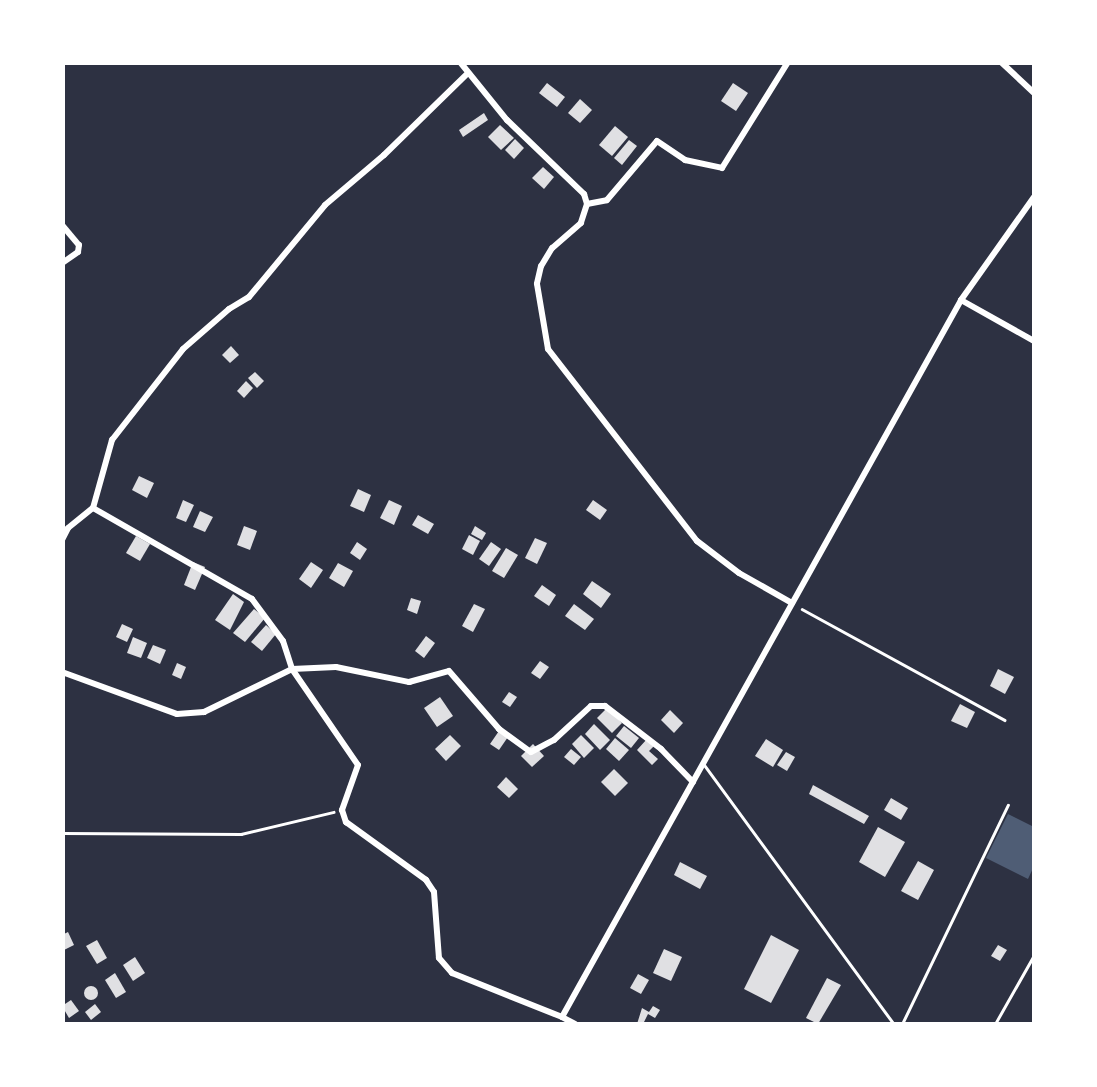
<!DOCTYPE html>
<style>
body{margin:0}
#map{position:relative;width:1097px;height:1087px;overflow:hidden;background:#2d3142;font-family:Lato,sans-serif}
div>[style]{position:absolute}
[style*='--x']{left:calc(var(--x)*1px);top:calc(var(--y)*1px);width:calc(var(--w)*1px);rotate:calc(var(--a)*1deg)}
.water>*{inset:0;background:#4f5d75}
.building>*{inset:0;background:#e0e0e3}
.round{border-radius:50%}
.path>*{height:2.5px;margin:-1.25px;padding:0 1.25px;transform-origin:1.25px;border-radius:1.25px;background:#fff}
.service>*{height:2.5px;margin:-1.25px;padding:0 1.25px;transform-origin:1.25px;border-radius:1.25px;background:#fff}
.minor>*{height:6px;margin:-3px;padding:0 3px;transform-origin:3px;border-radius:3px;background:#fff}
span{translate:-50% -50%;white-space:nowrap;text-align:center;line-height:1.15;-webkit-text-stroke:8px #fff;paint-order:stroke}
.frame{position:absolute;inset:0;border:65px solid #fff;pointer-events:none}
</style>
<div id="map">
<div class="water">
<div style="clip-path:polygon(1008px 814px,1034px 827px,1034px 866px,1028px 879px,986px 858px)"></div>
</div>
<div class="building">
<div style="clip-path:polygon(547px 83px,565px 97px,557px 107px,539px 93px)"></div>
<div style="clip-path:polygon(733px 83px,748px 93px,736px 111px,721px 101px)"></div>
<div style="clip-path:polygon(580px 99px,592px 110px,580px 123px,568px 113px)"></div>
<div style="clip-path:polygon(484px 113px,488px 120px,463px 137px,459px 130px)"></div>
<div style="clip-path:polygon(500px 125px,514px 138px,501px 150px,488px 137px)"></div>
<div style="clip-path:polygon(615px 126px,628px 137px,612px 156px,599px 145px)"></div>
<div style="clip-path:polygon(515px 139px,524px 148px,514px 159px,505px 150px)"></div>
<div style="clip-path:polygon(629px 140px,637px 146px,622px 165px,614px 158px)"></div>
<div style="clip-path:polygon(543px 167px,554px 177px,544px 189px,532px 178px)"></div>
<div style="clip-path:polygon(231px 346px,239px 355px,230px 363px,222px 355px)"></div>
<div style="clip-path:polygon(255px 372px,264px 381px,257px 388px,248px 378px)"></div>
<div style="clip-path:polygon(246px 381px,253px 388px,244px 398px,237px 391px)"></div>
<div style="clip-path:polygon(139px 476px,154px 483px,147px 498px,132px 490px)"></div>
<div style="clip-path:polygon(358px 489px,371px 495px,364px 512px,350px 506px)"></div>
<div style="clip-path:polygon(183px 500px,194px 505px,186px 522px,176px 518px)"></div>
<div style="clip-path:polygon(389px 500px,402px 506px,394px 525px,380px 518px)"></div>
<div style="clip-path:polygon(593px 500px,607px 510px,600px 520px,586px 510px)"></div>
<div style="clip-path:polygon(200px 511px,213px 517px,205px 532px,193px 527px)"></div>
<div style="clip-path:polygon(418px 515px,434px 524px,428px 534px,412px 525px)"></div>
<div style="clip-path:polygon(244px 526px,257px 531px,250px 550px,237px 545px)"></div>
<div style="clip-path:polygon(475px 526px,486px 533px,482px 540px,471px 534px)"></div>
<div style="clip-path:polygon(469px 535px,480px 541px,473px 555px,462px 549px)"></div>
<div style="clip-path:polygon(136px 536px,150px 544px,140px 561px,126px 553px)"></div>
<div style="clip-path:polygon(535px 538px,547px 543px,537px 564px,525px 558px)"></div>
<div style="clip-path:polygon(357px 542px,367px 549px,360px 560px,350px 553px)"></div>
<div style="clip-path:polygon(491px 542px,501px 549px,489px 566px,479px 559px)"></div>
<div style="clip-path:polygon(506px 548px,518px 555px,504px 578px,492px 571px)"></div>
<div style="clip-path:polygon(193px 562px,205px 567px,195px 590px,184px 585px)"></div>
<div style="clip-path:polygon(311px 562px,323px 570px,311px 588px,299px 579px)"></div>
<div style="clip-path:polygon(338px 563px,353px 571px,344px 587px,329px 578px)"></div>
<div style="clip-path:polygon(592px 581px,611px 594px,601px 608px,583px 594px)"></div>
<div style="clip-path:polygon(542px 585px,556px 595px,549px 606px,534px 596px)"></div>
<div style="clip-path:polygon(233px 594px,244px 602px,230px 630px,215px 620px)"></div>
<div style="clip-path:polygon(411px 598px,421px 601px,417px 614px,407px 610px)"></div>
<div style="clip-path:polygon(474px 604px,485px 609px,473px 632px,462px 626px)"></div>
<div style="clip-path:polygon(574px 604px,594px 619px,585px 630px,565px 616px)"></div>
<div style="clip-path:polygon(254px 609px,265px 618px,245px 642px,233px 633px)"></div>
<div style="clip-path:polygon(122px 624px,133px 629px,127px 642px,116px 637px)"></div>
<div style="clip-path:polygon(266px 625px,276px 634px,262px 651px,251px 642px)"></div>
<div style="clip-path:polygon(426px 636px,435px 643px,424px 658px,415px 651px)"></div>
<div style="clip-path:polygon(133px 637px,147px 643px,141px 658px,127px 653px)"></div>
<div style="clip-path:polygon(153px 645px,166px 650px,160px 664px,147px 658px)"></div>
<div style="clip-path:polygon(540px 661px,549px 667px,540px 679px,531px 673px)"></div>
<div style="clip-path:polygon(177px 663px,186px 667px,181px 679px,172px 675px)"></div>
<div style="clip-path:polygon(998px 669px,1014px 677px,1005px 694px,990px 686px)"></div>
<div style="clip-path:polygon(509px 692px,517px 697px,510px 707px,502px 702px)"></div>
<div style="clip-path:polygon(440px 697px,453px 716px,437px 727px,424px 708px)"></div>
<div style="clip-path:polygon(960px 704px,975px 712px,967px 728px,951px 721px)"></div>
<div style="clip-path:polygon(607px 708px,622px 723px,612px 733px,597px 718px)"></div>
<div style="clip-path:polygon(670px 710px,683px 723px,674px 733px,661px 720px)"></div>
<div style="clip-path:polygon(594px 724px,610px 740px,600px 750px,585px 734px)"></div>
<div style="clip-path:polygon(624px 726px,639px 738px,631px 748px,616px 736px)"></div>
<div style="clip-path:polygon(501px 728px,510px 734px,499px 750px,490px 744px)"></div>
<div style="clip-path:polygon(450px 735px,461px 746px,446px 761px,435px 749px)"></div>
<div style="clip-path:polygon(581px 735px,594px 748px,584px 758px,572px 744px)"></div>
<div style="clip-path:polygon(615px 738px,629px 750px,619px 761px,606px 749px)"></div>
<div style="clip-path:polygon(647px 739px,654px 746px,649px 751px,658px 759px,652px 765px,637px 750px)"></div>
<div style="clip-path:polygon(766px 739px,783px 750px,773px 767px,755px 756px)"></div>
<div style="clip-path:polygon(533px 744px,544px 756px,532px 767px,521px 756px)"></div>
<div style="clip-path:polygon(571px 749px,581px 757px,574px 765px,564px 757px)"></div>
<div style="clip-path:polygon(786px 752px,795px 757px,787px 771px,777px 765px)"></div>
<div style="clip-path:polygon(614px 769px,628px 783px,615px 796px,601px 782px)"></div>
<div style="clip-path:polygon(506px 777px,518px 789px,509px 798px,497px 787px)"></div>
<div style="clip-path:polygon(813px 785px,869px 816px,864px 824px,809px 794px)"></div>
<div style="clip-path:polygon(891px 798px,908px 808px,901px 820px,884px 810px)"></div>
<div style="clip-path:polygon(878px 827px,905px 842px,885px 877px,859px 862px)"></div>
<div style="clip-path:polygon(918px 861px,934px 870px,918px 900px,901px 891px)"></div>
<div style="clip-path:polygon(680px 862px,707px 876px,700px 889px,674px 875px)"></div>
<div style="clip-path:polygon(68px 932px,74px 945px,62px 951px,62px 935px)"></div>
<div style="clip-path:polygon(771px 935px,799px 950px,771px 1003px,744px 989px)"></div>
<div style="clip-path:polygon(97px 940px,107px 958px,97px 964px,86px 946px)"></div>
<div style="clip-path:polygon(998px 945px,1007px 950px,1000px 961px,991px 956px)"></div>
<div style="clip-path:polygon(664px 949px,682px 957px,671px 981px,653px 973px)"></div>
<div style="clip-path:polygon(135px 957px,145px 973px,133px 981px,123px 965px)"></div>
<div style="clip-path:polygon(115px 973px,126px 992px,116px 998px,105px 980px)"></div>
<div style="clip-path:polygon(638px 974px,649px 980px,641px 994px,630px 988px)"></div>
<div style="clip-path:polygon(827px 978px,841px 985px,818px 1024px,806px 1018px)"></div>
<div class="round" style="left:84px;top:986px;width:14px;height:14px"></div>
<div style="clip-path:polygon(71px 1000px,79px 1011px,69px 1018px,62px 1006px)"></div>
<div style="clip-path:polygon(95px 1004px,101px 1012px,91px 1020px,85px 1012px)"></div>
<div style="clip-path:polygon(653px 1006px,660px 1010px,655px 1018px,648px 1014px,644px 1022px,649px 1024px,637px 1024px,642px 1008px,649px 1012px)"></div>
</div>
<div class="path">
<div style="--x:802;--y:609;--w:231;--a:28.7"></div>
<div style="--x:62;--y:833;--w:179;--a:0.3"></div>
<div style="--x:241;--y:834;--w:95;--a:-13.4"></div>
<div style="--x:995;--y:1024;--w:79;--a:-60.5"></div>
</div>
<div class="service">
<div style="--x:703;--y:763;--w:323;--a:53.8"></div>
<div style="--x:902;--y:1024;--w:243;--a:-64.2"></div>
</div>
<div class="minor">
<div style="--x:460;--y:62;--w:75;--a:51"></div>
<div style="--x:507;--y:120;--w:107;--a:43.9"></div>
<div style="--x:584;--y:194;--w:10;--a:73"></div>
<div style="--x:587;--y:204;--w:20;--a:108"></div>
<div style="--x:581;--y:223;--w:38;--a:139"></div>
<div style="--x:552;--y:248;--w:21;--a:121"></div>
<div style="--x:541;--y:266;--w:18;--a:103"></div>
<div style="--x:537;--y:284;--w:66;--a:80.4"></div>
<div style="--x:548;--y:349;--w:243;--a:52.2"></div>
<div style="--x:697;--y:541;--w:53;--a:37.3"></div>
<div style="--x:739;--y:573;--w:61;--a:29.5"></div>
<div style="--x:1001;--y:62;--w:45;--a:43.2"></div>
<div style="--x:587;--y:204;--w:20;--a:-11"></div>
<div style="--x:607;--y:200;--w:77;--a:-49.7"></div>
<div style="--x:657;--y:141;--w:34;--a:34"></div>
<div style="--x:685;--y:160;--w:38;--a:12"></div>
<div style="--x:722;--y:168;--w:125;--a:-58.1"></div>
<div style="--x:62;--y:225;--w:26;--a:50"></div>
<div style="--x:79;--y:245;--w:7;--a:98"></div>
<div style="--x:78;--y:252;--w:19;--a:145"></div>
<div style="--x:961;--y:300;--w:84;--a:29.3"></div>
<div style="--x:93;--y:508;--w:183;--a:29.8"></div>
<div style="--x:252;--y:599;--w:52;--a:53.6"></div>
<div style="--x:283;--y:641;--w:29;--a:72"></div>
<div style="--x:292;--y:669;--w:44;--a:-2.6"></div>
<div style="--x:336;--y:667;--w:75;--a:11.6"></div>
<div style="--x:409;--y:682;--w:41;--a:-15.4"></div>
<div style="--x:449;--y:671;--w:77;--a:49.2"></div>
<div style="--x:499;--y:729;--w:39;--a:36"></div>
<div style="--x:531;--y:752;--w:26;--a:-28"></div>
<div style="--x:554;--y:740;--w:50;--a:-42.6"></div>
<div style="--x:591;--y:706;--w:14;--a:0"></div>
<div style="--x:605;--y:706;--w:71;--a:37.5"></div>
<div style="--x:661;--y:749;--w:46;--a:45.9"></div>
<div style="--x:62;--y:540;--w:13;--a:-63"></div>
<div style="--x:68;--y:528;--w:32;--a:-39"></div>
<div style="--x:93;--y:508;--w:71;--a:-74.4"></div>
<div style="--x:112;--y:440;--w:115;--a:-52"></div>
<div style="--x:183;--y:349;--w:61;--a:-41"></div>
<div style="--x:229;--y:309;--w:23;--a:-31"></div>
<div style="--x:249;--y:297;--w:119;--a:-50.4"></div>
<div style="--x:325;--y:205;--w:77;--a:-40.3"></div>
<div style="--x:384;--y:155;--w:115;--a:-44.3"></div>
<div style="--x:62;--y:672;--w:122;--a:20.1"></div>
<div style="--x:177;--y:714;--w:27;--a:-4"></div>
<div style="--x:204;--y:712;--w:98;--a:-26"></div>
<div style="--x:292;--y:669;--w:116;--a:55.5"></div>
<div style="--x:358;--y:765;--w:48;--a:109.6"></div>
<div style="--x:342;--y:810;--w:13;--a:72"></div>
<div style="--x:346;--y:822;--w:99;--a:35.9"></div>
<div style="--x:426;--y:880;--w:14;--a:56"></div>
<div style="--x:434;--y:892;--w:66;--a:85.7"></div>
<div style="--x:439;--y:958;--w:20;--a:49"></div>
<div style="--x:452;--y:973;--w:118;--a:21.8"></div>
<div style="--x:575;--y:1024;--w:15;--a:-152"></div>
<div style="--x:562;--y:1017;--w:821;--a:-60.9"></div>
<div style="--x:961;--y:300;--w:126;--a:-54.7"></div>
</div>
<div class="frame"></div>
</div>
